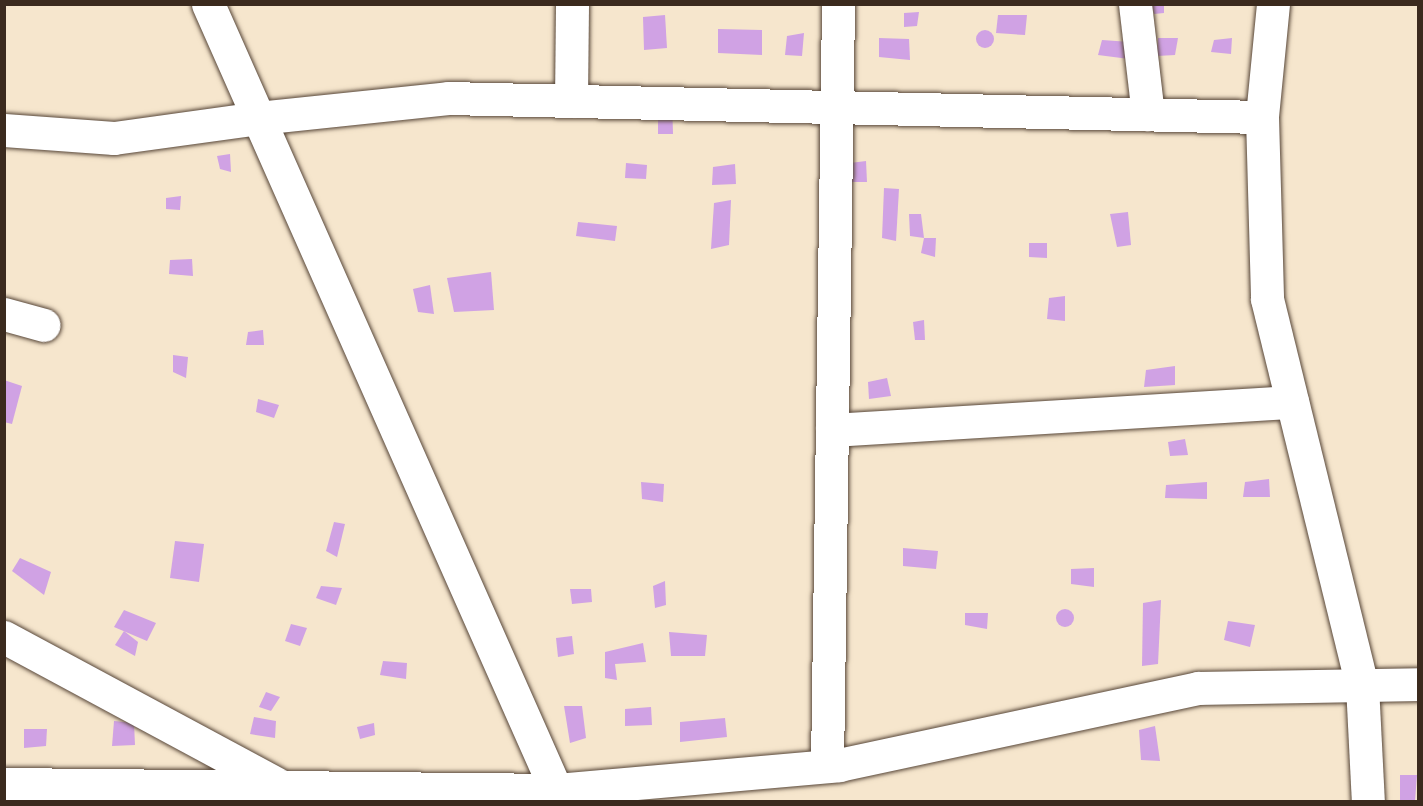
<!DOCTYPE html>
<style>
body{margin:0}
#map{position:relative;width:1423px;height:806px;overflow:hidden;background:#f6e6cd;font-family:Caveat,sans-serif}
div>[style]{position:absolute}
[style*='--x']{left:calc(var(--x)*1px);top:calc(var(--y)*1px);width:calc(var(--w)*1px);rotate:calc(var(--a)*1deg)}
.building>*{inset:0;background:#d0a2e4}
.round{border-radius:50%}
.roads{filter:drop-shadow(0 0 2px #574638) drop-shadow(0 0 2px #574638)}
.minor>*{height:33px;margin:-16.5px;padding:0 16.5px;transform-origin:16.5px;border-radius:16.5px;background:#fff}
.major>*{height:33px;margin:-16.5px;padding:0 16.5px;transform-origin:16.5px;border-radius:16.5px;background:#fff}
span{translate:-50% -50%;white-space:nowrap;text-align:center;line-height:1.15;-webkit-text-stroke:4.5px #fcf5e5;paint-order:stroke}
.frame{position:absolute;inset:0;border:6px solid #3b2a1e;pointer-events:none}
</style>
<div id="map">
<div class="building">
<div style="clip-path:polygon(1152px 4px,1164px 4px,1164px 13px,1154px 14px)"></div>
<div style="clip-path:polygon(919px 12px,917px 26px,904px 27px,904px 13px)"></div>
<div style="clip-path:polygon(665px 15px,667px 48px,644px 50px,643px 17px)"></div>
<div style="clip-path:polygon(998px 15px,1027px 15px,1025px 35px,996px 33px)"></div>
<div style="clip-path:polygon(718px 29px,762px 30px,762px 55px,718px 53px)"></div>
<div class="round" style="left:976px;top:30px;width:18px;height:18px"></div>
<div style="clip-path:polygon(804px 33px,802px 56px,785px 55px,787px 36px)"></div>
<div style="clip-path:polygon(879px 38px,909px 39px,910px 60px,879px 57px)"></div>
<div style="clip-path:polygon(1158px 38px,1178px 38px,1175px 55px,1157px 56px)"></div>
<div style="clip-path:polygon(1232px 38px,1231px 54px,1211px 52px,1214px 40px)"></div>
<div style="clip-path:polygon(1102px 40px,1130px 42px,1129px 59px,1098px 55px)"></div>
<div style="clip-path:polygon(672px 101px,673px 134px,658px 134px,658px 105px)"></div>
<div style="clip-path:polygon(230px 154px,231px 172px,220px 169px,217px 156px)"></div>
<div style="clip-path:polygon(866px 161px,867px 182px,849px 182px,850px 163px)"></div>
<div style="clip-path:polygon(626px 163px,647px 165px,646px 179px,625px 178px)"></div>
<div style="clip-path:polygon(735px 164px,736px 184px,712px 185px,713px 167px)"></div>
<div style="clip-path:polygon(884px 188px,899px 189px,896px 241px,882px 238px)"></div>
<div style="clip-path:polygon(181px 196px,180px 210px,166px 209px,166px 198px)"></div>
<div style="clip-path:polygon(731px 200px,729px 245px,711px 249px,714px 203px)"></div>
<div style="clip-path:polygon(1128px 212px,1131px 245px,1117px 247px,1110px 214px)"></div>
<div style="clip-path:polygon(909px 214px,921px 214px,924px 238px,910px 236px)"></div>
<div style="clip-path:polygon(578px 222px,617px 226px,615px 241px,576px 236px)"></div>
<div style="clip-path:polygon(924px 238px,936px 238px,935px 257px,921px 253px)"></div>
<div style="clip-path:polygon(1029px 243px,1047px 243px,1047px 258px,1029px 257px)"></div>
<div style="clip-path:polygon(192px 259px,193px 276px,169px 274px,170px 260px)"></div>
<div style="clip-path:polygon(491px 272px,494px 310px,454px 312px,447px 278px)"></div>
<div style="clip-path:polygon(430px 285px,434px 314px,418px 312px,413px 289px)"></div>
<div style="clip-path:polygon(1065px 296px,1065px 321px,1047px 319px,1049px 298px)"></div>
<div style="clip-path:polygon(924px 320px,925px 340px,915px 340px,913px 322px)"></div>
<div style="clip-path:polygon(263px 330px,264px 345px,246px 345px,248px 332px)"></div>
<div style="clip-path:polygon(173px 355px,188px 357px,186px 378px,173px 372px)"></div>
<div style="clip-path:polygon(1175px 366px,1175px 385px,1144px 387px,1146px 370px)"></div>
<div style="clip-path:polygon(887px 378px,891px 396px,869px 399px,868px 382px)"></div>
<div style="clip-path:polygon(4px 380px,22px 386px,12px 424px,4px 422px)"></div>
<div style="clip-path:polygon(258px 399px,279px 405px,274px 418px,256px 412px)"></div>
<div style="clip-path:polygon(1185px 439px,1188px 455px,1170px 456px,1168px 442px)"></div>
<div style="clip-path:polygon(1269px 479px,1270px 497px,1243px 497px,1245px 482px)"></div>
<div style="clip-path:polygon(641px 482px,664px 484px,663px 502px,642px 499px)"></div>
<div style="clip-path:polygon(1207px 482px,1207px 499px,1165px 498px,1166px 485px)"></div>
<div style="clip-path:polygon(334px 522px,345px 524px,337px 557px,326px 551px)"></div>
<div style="clip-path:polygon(175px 541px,204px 544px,199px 582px,170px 578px)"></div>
<div style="clip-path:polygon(903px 548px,938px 551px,936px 569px,903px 566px)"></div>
<div style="clip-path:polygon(20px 558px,51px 572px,44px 595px,12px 571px)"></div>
<div style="clip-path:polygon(1094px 568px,1094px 587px,1071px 584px,1071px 569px)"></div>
<div style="clip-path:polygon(665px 581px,666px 605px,655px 608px,653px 586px)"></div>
<div style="clip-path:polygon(321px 586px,342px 588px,336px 605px,316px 598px)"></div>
<div style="clip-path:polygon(570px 589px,591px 589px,592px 602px,572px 604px)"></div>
<div style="clip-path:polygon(1161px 600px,1158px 664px,1142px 666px,1143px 603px)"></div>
<div class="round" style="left:1056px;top:609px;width:18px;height:18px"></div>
<div style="clip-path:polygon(124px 610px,156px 623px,147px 641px,114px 627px)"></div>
<div style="clip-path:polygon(965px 613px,988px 613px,987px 629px,965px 625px)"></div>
<div style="clip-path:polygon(1228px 621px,1255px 625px,1250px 647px,1224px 640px)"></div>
<div style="clip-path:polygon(291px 624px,307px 628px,300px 646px,285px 641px)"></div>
<div style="clip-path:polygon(124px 631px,138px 642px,135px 656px,115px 645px)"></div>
<div style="clip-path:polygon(669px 632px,707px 635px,705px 656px,671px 656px)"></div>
<div style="clip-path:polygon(572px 636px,574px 654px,558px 657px,556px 638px)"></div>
<div style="clip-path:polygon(643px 643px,646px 662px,615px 664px,617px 680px,605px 678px,605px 652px)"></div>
<div style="clip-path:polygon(383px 661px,407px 663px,406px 679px,380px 675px)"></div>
<div style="clip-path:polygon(266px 692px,280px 697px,271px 711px,259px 707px)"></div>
<div style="clip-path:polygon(564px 706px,582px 706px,586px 738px,570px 743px)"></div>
<div style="clip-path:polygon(651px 707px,652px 725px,625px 726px,625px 709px)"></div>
<div style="clip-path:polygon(254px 717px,276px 721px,275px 738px,250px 734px)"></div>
<div style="clip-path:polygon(725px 718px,727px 737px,680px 742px,680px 722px)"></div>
<div style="clip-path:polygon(114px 721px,134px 723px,135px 745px,112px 746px)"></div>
<div style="clip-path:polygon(374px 723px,375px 735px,360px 739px,357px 727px)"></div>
<div style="clip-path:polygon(1155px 726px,1160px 761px,1141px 760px,1139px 730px)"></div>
<div style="clip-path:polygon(24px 729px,47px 729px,46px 746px,24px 748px)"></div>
<div style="clip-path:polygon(1400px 775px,1417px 775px,1415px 801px,1400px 801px)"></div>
</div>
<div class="roads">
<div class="minor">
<div style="--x:1135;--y:4;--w:111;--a:83.3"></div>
<div style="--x:1273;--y:4;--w:114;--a:95.6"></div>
<div style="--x:1262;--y:117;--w:182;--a:88.4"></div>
<div style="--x:1267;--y:299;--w:398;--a:76.2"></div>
<div style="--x:1362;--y:685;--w:117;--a:87.1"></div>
<div style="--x:571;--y:101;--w:97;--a:-89.4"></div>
<div style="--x:4;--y:130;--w:110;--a:4.2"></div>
<div style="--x:114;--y:138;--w:145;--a:-7.9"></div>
<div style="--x:258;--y:118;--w:191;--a:-6"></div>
<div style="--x:448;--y:98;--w:814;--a:1.34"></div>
<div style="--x:4;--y:314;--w:41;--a:15.4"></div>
<div style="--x:832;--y:430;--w:461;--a:-3.5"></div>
<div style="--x:4;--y:637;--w:308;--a:28.3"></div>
<div style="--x:827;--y:766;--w:762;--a:-89.17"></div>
<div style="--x:4;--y:784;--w:552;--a:0.62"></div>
<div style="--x:556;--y:790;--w:284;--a:-5"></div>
<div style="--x:839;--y:765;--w:367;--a:-12.1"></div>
<div style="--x:1198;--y:688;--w:220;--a:-1"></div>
</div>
<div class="major">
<div style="--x:208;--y:4;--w:860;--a:66.12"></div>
<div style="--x:556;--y:790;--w:14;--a:56"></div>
</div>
</div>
<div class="frame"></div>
</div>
